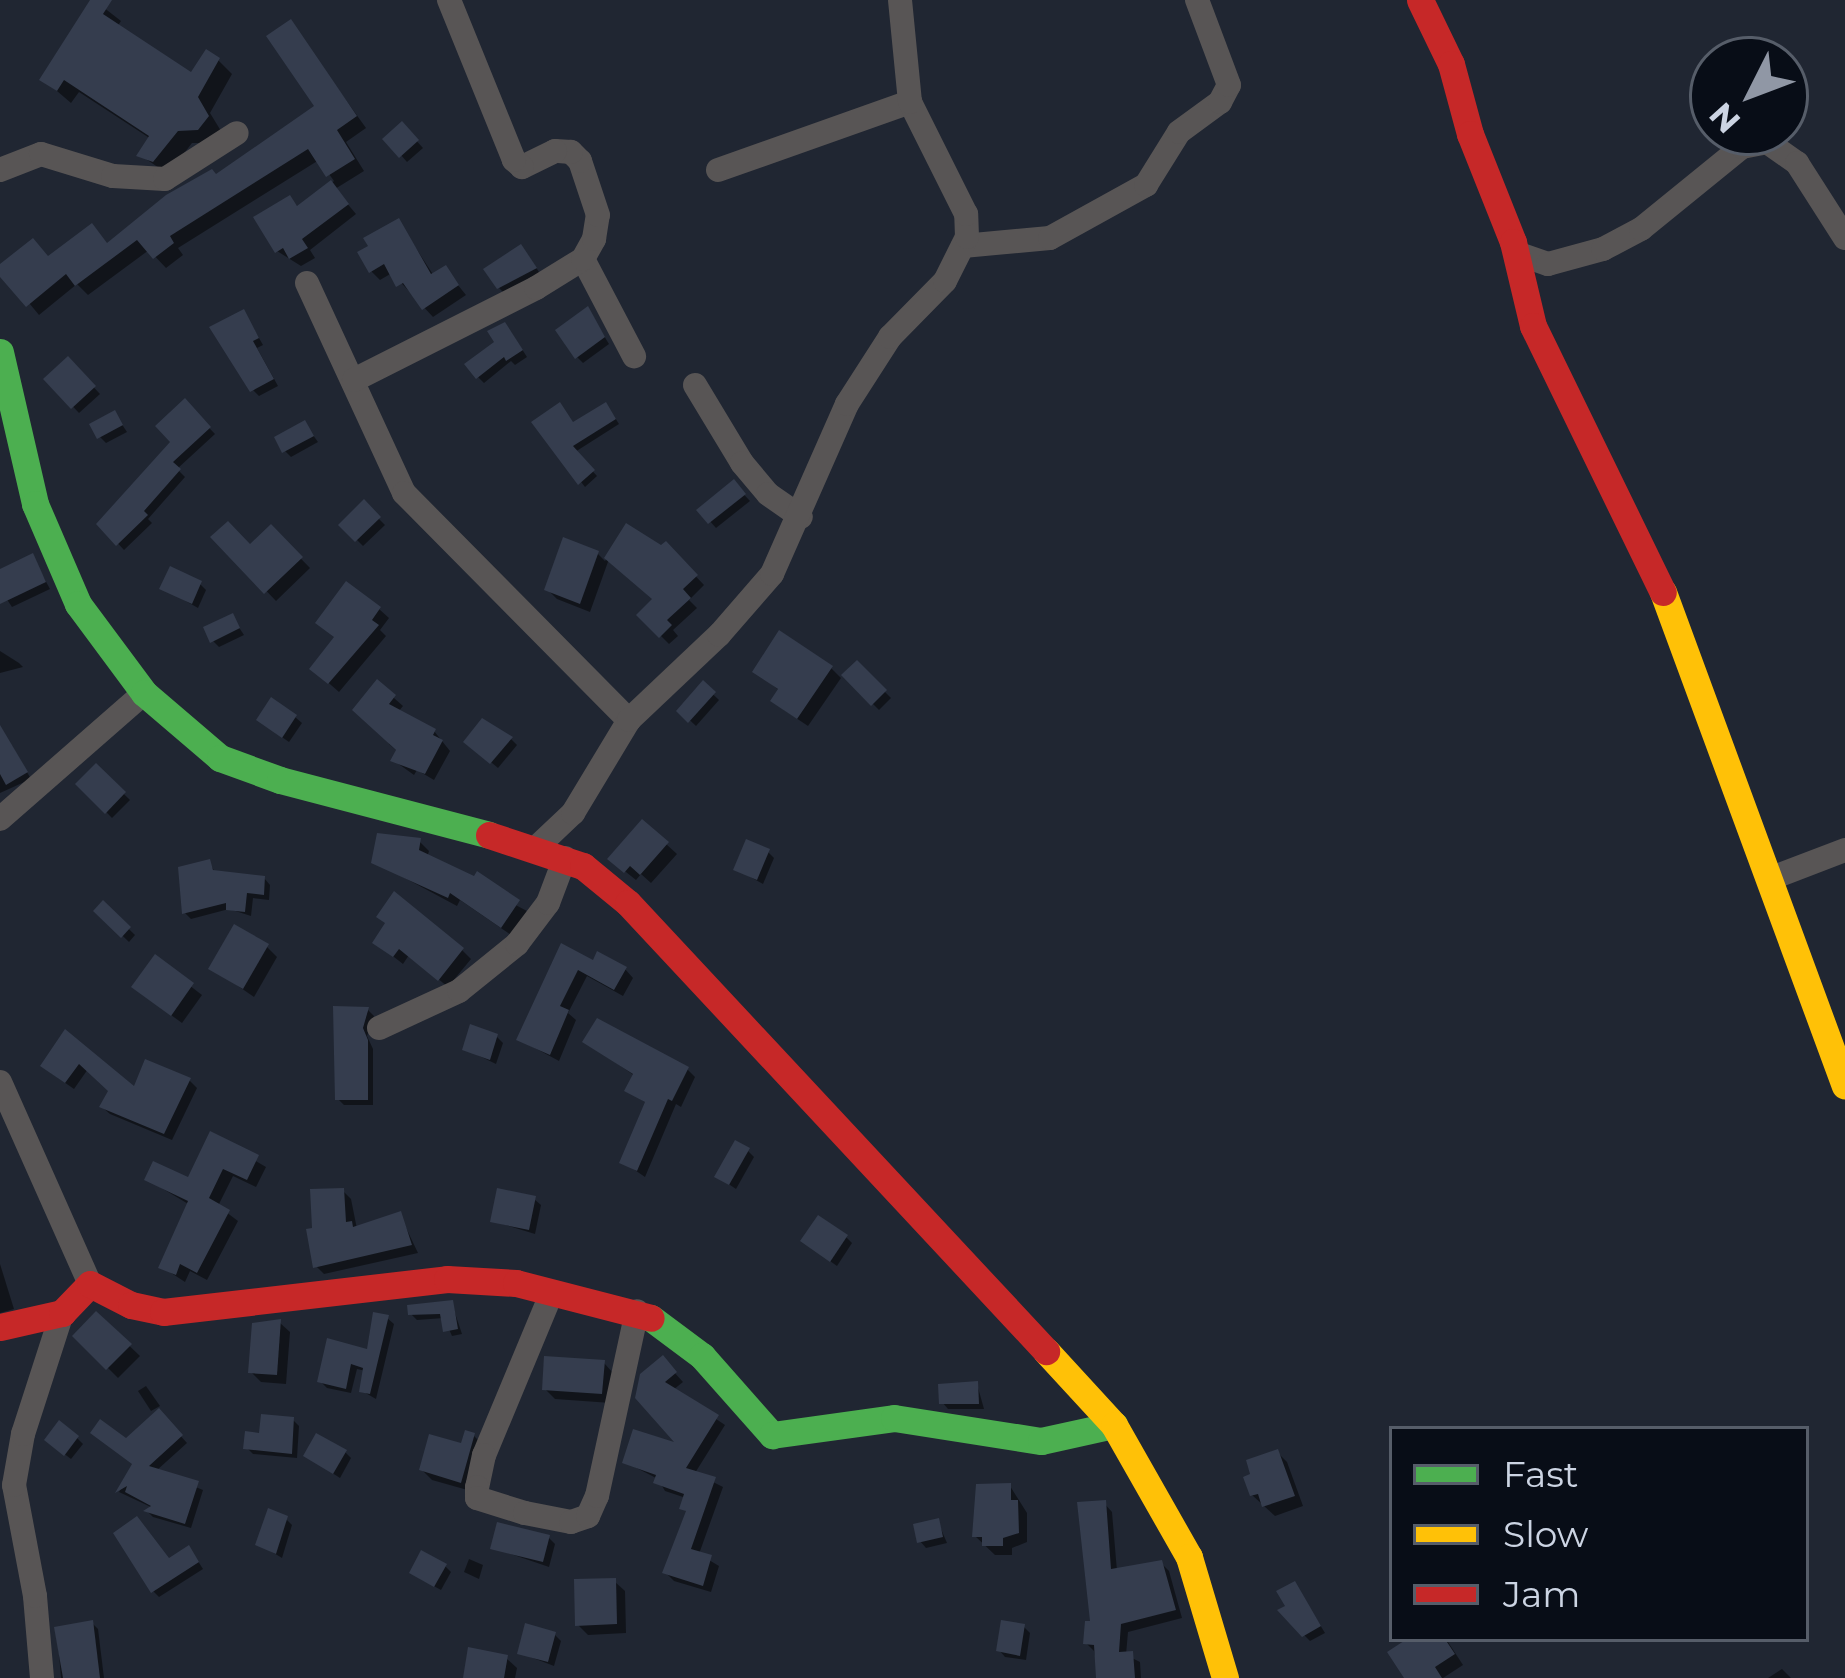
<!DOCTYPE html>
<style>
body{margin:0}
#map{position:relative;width:1845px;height:1678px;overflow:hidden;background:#202632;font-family:Montserrat,sans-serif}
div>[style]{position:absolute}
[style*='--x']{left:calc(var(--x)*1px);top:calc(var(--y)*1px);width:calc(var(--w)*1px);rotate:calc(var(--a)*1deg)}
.shadow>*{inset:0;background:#0007}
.building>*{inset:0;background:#353d4e}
.street>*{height:24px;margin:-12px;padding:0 12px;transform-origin:12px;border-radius:12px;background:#585555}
.fast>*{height:27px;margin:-13.5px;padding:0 13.5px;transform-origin:13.5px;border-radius:13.5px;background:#4caf50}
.slow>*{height:27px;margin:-13.5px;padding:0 13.5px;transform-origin:13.5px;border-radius:13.5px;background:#ffc107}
.jam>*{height:27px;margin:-13.5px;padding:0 13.5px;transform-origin:13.5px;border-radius:13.5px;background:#c62828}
span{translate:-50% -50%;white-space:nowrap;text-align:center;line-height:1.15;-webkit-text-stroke:12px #080d17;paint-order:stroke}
.legend{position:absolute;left:1389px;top:1426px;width:420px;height:216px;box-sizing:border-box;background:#080d17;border:3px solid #565d69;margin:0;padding:15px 21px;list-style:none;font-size:36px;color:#ccd4e3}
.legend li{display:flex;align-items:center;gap:24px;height:60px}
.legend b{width:60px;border:3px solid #565d69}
.north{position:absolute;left:1689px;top:36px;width:120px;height:120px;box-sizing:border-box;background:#080d17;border:3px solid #565d69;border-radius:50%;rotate:228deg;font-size:33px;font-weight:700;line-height:48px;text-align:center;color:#ccd4e3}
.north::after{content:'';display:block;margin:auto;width:42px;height:54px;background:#9097a5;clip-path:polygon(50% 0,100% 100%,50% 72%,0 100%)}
</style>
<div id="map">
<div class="shadow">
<div style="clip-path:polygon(94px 0,121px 21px,117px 27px,192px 76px,218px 60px,232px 74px,210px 113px,221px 131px,213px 143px,192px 143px,168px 174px,140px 155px,151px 139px,79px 92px,71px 103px,43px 79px)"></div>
<div style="clip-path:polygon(290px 22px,366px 128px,346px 142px,364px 171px,335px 189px,356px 214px,310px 250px,315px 258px,301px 266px,277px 251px,290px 199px,299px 208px,334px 181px,319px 160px,178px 248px,183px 255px,166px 268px,149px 250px,88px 295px,77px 284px,39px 315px,0 268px,109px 246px,318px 107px)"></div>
<div style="clip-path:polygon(402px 125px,423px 148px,407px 162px,387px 139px)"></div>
<div style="clip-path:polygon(399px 222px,434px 276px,445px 269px,466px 295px,433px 317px,392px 273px,380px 280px,371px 271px)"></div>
<div style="clip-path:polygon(527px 254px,541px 275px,505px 294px,499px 288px)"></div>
<div style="clip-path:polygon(588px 310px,609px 344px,583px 363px,577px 357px)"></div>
<div style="clip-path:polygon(244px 312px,263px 345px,257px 348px,278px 386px,259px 396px,253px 390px)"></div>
<div style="clip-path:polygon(511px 332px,527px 357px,515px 365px,511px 361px,484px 383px,478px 377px)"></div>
<div style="clip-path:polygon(68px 360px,100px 394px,79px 413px,47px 379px)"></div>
<div style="clip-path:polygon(185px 403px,215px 434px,177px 469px,185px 477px,148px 519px,152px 523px,124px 550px,100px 524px,174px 442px)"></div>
<div style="clip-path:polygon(610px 410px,619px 424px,575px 452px,597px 476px,585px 487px,535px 423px,574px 425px)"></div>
<div style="clip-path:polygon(115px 414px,127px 432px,106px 443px,100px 437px)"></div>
<div style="clip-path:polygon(305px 424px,318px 442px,291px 457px,285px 451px)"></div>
<div style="clip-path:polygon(734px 484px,750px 501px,716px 528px,700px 510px)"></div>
<div style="clip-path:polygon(364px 504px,385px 525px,363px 546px,342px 525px)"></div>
<div style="clip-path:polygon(271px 528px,310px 568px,276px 601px,215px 537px,250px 548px)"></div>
<div style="clip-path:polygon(627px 528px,661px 549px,666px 545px,704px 585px,689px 600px,697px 608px,673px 630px,678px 636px,669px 644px,640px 615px,655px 600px,609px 559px,590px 612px,557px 599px,547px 589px,598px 554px,605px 561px)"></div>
<div style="clip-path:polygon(32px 556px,50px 589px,12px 607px,0 589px,0 572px)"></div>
<div style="clip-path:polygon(200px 584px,206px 590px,198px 608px,163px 588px)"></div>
<div style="clip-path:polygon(379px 609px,389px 618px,380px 630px,386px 636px,339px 692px,323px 678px)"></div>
<div style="clip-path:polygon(232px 617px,244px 635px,219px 647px,213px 641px)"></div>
<div style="clip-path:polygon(0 651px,19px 663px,23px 667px,0 673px)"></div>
<div style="clip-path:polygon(857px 664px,891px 698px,879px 710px,845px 676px)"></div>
<div style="clip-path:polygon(831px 668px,841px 678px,808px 726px,784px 710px,780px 691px,756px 672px)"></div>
<div style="clip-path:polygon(377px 683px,403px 706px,398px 712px,434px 731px,450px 751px,434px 780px,417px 770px,414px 775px,393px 760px,398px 752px,389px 744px)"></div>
<div style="clip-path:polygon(703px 685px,719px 700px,696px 726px,680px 711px)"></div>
<div style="clip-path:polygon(295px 717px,302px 723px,289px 742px,266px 726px)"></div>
<div style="clip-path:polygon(511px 739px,517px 745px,498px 768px,473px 747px)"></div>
<div style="clip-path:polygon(0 743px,12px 746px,31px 779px,0 793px)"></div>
<div style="clip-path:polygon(96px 767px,130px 800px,112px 818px,79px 784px)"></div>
<div style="clip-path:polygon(643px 823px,677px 854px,651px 883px,641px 874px,636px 880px,621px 868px)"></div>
<div style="clip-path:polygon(419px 841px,429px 851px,427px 858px,527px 911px,511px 935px,460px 900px,457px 906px,375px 862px)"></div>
<div style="clip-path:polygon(768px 852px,774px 858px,763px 884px,736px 869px)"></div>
<div style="clip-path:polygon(209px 862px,216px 874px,264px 878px,270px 885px,269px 900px,253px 898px,251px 916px,229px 909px,191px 919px,185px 913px)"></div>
<div style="clip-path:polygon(103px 904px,135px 935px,129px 942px,97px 911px)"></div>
<div style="clip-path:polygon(376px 943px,462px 950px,471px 959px,448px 987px,409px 955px,403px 964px)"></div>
<div style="clip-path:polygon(267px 947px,277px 957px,254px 997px,212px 968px)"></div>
<div style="clip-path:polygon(562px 947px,594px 964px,625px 969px,633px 978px,623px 996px,587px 976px,568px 1013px,576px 1020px,559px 1061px,520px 1040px)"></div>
<div style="clip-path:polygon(155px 959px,202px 995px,182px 1023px,145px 996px)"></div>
<div style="clip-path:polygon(368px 1010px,374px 1016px,367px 1036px,373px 1049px,373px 1105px,344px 1105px,338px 1099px)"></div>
<div style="clip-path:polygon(66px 1034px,135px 1091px,189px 1080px,197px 1088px,172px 1140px,110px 1114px,102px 1107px,111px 1091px,88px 1069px,74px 1089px,51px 1073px)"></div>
<div style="clip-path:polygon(497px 1037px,503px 1043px,496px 1064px,465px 1049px)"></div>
<div style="clip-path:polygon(586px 1042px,687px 1069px,695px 1077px,681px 1107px,676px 1104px,645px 1177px,623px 1162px,648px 1104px,628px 1091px,635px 1076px)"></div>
<div style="clip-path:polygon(211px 1135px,266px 1167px,256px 1187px,233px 1176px,218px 1206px,238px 1221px,207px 1280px,190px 1271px,185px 1282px,162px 1267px,190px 1205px,148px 1180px,189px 1181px)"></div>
<div style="clip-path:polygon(748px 1151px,754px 1157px,736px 1189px,718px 1177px)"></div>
<div style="clip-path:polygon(343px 1191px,351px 1199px,357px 1229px,400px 1215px,418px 1253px,324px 1274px,316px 1266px)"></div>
<div style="clip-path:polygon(534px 1199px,541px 1205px,535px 1234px,493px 1221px)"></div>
<div style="clip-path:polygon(846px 1237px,852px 1243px,837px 1266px,810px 1247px)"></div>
<div style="clip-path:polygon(0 1264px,14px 1309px,0 1313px)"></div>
<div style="clip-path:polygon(452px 1304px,462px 1334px,452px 1336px,444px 1318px,417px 1320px,411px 1314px)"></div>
<div style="clip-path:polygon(97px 1315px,140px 1356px,118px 1378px,76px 1336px)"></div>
<div style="clip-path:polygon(387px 1318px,394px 1324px,376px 1399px,362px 1391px,366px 1371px,357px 1369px,351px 1393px,327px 1388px,321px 1382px,369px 1352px)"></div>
<div style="clip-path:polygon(280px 1323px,290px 1332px,286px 1384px,261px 1382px,251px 1372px)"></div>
<div style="clip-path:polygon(662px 1359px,683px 1382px,673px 1390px,725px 1425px,695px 1473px,723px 1487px,699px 1554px,719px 1566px,711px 1592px,674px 1581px,666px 1573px,689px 1514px,683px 1508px,686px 1498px,665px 1491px,658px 1479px,625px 1462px,683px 1449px,638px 1397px)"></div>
<div style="clip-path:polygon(604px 1363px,614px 1374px,611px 1403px,555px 1399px,545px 1389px)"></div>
<div style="clip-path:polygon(977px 1384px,984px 1409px,948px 1409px,942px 1402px)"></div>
<div style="clip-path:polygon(146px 1386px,160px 1406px,151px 1411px,138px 1391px)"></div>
<div style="clip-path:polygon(159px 1412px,187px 1443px,156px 1471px,203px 1490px,191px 1528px,153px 1517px,148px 1512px,153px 1508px,119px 1492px,135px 1464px,126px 1442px)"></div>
<div style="clip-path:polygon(293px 1420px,299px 1426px,297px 1458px,253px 1454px,247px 1448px)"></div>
<div style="clip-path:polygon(474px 1436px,484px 1446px,471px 1491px,432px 1480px,422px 1470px)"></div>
<div style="clip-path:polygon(77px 1438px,83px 1444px,71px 1459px,54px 1446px)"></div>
<div style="clip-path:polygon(345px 1452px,351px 1458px,340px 1478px,306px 1456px)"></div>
<div style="clip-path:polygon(1277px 1452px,1287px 1462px,1303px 1506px,1275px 1516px,1252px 1495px)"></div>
<div style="clip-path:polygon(1010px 1486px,1027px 1513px,1027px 1542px,1012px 1548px,1012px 1555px,995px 1555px,975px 1536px)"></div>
<div style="clip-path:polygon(1104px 1503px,1112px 1512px,1117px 1571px,1161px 1563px,1169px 1571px,1182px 1618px,1128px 1632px,1126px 1655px,1140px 1662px,1141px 1678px,1099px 1678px,1094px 1651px,1086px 1643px,1094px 1624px)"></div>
<div style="clip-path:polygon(286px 1519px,292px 1525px,282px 1558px,259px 1544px)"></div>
<div style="clip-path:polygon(938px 1522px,947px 1543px,926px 1548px,920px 1541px)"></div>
<div style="clip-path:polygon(548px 1537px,555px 1544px,549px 1567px,493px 1548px)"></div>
<div style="clip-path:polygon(194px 1555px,203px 1569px,159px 1597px,153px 1591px)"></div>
<div style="clip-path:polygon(469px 1559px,483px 1565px,479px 1579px,464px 1572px)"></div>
<div style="clip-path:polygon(445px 1566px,451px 1572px,441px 1590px,419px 1578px)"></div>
<div style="clip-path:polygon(614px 1581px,625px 1591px,626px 1633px,588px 1635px,578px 1625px)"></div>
<div style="clip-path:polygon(1295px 1584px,1325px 1633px,1310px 1641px,1281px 1612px,1289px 1607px)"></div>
<div style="clip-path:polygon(92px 1623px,98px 1629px,104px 1678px,61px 1678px,57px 1629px)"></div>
<div style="clip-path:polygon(1024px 1627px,1030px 1633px,1026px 1660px,1005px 1657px,999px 1650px)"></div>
<div style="clip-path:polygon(555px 1635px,561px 1641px,554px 1666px,520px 1653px)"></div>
<div style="clip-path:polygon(1412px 1639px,1446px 1639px,1463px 1665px,1443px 1678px,1408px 1678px)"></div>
<div style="clip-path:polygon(506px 1658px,517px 1668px,515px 1678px,466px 1678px)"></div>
<div style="clip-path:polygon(1782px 1669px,1791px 1678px,1768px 1678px)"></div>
</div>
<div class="building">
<div style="clip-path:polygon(90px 0,112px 0,103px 14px,191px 72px,206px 49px,220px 58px,198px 97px,209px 116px,198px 130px,178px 131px,153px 162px,136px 156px,149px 136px,64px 80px,57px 91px,39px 80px)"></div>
<div style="clip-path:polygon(291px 19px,357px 116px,337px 130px,355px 159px,326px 177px,308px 149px,170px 236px,174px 243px,153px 259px,137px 240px,75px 286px,66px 274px,26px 307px,0 277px,0 264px,33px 238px,48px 256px,92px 223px,107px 243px,166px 195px,212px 169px,216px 174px,314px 106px,266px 36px)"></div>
<div style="clip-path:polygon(402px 121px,419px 140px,399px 158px,382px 139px)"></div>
<div style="clip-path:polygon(331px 180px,349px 204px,302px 239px,308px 248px,289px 259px,283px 248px,275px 253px,253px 217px,290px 195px,297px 206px)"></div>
<div style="clip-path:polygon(399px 218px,431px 274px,446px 265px,459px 285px,422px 310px,403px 283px,396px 287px,384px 264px,369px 273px,357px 252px,368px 246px,363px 238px)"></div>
<div style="clip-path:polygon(521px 244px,537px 268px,497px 289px,483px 269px)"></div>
<div style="clip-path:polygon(588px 306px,605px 337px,575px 359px,555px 330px)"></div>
<div style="clip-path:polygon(244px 309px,259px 338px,253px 341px,274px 379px,250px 392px,209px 327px)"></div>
<div style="clip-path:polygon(505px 322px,523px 350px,506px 361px,504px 357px,476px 379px,464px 364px,494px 342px,487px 331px)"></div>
<div style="clip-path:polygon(68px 356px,96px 386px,71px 409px,43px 379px)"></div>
<div style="clip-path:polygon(185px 398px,211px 427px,173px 462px,181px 469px,144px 511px,148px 515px,116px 546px,96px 524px,170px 442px,155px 426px)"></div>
<div style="clip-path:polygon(560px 402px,573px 422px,606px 402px,616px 419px,573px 446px,595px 470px,578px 485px,531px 422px)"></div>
<div style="clip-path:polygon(115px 410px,123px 425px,97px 439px,89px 424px)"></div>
<div style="clip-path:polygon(305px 420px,314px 436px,282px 453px,274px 437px)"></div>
<div style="clip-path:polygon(734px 479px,746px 494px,708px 524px,696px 510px)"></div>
<div style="clip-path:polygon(364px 499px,381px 517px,355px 542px,338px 525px)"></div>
<div style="clip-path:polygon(228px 521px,250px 544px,271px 524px,303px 557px,264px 594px,210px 537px)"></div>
<div style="clip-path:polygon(626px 523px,661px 545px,666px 541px,698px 575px,683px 589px,691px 598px,667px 620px,672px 625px,659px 638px,636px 615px,652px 599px,604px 558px)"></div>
<div style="clip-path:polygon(563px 537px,599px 551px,580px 604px,544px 590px)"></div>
<div style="clip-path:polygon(33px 553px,46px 582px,0 604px,0 569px)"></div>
<div style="clip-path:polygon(170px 566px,202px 581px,192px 604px,159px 589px)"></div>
<div style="clip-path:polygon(346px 581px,381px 607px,372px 620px,379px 625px,328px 684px,309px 669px,334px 637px,315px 623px)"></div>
<div style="clip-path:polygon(233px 613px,240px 628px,210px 643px,203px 627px)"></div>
<div style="clip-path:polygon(779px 630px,833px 666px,797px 719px,770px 701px,778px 689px,752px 672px)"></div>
<div style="clip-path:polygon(857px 660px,887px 690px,871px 706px,841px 675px)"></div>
<div style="clip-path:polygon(377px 679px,396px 695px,389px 704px,436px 729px,433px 735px,443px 740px,425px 774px,390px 761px,396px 750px,352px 710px)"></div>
<div style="clip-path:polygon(703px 680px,716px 692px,688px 723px,676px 711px)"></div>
<div style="clip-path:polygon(271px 697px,297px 715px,282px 738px,256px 720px)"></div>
<div style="clip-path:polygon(482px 718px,513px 737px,490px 764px,463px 742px)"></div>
<div style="clip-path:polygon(0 725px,28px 772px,6px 785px,0 774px)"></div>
<div style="clip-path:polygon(96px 763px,126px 792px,105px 814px,75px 784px)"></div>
<div style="clip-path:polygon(642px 819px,669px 842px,640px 875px,630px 866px,624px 873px,607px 859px)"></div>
<div style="clip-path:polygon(377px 833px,421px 838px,419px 850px,474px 876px,477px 871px,520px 900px,501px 928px,450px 893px,448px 898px,371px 863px)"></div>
<div style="clip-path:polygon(746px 839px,770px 849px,757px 880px,733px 870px)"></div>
<div style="clip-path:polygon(210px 859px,213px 870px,265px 876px,264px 895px,247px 893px,245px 912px,226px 910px,226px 903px,182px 914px,178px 867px)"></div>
<div style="clip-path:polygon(394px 891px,464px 948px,438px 981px,399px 949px,393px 957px,372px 943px,385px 923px,376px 917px)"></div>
<div style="clip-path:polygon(103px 900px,131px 927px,121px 938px,93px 911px)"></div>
<div style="clip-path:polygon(234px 924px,269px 944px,243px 989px,208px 969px)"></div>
<div style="clip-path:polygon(561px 943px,593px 960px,597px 951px,627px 967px,614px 990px,578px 970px,560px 1006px,569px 1010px,550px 1055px,516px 1040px)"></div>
<div style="clip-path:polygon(155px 954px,194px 983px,171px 1016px,131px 987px)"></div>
<div style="clip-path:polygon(333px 1006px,369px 1007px,363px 1028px,368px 1040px,368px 1100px,335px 1100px)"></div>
<div style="clip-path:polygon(597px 1018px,689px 1067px,672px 1101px,668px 1099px,637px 1171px,619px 1163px,645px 1102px,624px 1091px,633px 1074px,582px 1042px)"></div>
<div style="clip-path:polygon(470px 1024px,498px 1034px,490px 1060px,462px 1050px)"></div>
<div style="clip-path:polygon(65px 1029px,134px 1086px,145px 1059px,191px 1078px,164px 1134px,99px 1107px,108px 1091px,79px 1064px,65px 1083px,40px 1066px)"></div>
<div style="clip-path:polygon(210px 1131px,259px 1155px,247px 1180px,223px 1169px,209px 1198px,230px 1210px,197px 1273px,180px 1264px,176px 1275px,158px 1268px,188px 1201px,144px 1180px,153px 1161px,188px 1177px)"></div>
<div style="clip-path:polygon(735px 1140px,750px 1148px,729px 1185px,714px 1177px)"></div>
<div style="clip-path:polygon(344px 1188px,346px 1222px,352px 1221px,353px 1227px,401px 1211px,412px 1245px,313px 1268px,306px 1229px,312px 1228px,310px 1189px)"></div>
<div style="clip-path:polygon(497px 1188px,536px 1196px,529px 1230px,490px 1222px)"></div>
<div style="clip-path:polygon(818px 1215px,848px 1235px,830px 1262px,800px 1241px)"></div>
<div style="clip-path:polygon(453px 1300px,458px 1329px,443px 1332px,440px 1314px,408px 1315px,407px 1305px)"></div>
<div style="clip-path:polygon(96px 1311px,132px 1344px,106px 1370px,72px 1336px)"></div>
<div style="clip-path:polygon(373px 1312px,389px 1315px,370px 1394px,359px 1392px,363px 1368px,351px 1364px,346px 1389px,317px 1382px,327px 1338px,367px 1349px)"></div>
<div style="clip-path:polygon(281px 1319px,277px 1375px,248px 1373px,252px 1323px)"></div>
<div style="clip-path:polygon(663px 1355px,677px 1372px,665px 1382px,719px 1415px,686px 1468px,716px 1477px,691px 1549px,712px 1555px,703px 1586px,662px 1573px,686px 1511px,679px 1509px,684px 1494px,653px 1483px,656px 1475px,622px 1463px,633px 1429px,674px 1442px,635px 1398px,640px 1374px)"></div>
<div style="clip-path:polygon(544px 1356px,605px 1360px,602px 1394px,542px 1390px)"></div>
<div style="clip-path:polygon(978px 1381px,979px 1404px,939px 1404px,938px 1384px)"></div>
<div style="clip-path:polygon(159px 1408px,183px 1435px,149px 1466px,199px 1481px,185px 1524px,143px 1511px,151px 1506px,125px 1492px,127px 1486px,115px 1493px,132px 1464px,90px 1433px,100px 1419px,126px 1438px)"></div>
<div style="clip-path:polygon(261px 1414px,294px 1417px,292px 1454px,243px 1449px,245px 1431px,259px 1433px)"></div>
<div style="clip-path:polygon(59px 1420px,79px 1436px,64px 1456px,44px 1440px)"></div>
<div style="clip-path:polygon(465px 1430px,475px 1433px,461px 1483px,419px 1470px,429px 1434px,461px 1443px)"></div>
<div style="clip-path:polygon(316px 1433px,347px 1450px,333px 1474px,303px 1456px)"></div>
<div style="clip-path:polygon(1278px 1449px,1295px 1496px,1262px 1507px,1258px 1494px,1250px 1496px,1243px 1477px,1250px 1474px,1246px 1460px)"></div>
<div style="clip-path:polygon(1011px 1483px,1011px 1500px,1018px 1500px,1019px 1533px,1003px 1538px,1003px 1546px,982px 1546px,982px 1537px,972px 1537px,976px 1484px)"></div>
<div style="clip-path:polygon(1106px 1500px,1111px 1569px,1162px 1560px,1176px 1610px,1121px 1624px,1119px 1652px,1133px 1651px,1135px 1678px,1096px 1678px,1094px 1645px,1083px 1644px,1085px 1621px,1090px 1621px,1077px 1502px)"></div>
<div style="clip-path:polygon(268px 1508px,288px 1516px,276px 1554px,255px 1545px)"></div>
<div style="clip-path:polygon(137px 1516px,169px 1558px,189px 1545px,199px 1562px,151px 1593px,113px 1533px)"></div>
<div style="clip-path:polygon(939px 1518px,943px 1537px,917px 1543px,913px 1524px)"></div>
<div style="clip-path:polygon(497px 1522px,550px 1535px,543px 1562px,490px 1549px)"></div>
<div style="clip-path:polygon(421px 1550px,447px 1564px,434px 1587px,409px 1573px)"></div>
<div style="clip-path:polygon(616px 1578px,617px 1624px,575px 1626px,574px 1579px)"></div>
<div style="clip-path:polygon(1295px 1581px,1321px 1626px,1302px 1637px,1277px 1610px,1285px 1606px,1276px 1591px)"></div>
<div style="clip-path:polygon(93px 1620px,100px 1678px,63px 1678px,54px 1627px)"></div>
<div style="clip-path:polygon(1001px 1620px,1025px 1624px,1020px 1656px,996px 1651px)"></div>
<div style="clip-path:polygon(525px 1623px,556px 1632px,548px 1662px,517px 1654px)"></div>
<div style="clip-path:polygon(1407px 1639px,1445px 1639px,1455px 1654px,1435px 1667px,1442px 1678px,1404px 1678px,1387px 1652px)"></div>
<div style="clip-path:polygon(468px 1647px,508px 1655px,504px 1678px,463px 1678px)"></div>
</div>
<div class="street">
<div style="--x:0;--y:170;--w:44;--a:-21.3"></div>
<div style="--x:41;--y:154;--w:75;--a:17"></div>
<div style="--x:113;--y:176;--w:52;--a:3.3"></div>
<div style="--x:165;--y:179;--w:85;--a:-32.6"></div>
<div style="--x:718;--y:170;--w:204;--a:-19.5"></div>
<div style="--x:963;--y:246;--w:87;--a:-5.3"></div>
<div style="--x:1050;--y:238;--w:110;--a:-28.9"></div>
<div style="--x:1146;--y:185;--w:62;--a:-58.1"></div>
<div style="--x:1179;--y:132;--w:51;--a:-36.2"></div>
<div style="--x:1220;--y:102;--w:19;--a:-62"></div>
<div style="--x:1229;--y:85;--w:91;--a:-110.6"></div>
<div style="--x:1516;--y:253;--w:34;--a:19"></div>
<div style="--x:1548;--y:264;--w:57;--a:-15.3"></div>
<div style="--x:1603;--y:249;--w:43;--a:-27.8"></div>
<div style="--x:1641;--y:229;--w:130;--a:-39.1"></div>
<div style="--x:1742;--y:147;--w:25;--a:-11"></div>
<div style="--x:1767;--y:142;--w:37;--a:35"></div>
<div style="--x:1797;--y:163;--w:89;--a:57.4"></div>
<div style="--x:583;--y:259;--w:110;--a:62.3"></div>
<div style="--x:307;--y:283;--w:231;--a:65.2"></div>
<div style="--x:404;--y:493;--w:320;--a:45.3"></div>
<div style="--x:354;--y:380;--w:204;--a:-26.8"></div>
<div style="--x:536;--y:288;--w:55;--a:-31.7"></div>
<div style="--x:583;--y:259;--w:23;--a:-61"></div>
<div style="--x:594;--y:239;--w:24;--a:-81"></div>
<div style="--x:598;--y:215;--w:57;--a:-108.4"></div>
<div style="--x:580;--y:161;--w:13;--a:-135"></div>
<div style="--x:571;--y:152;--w:16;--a:-176"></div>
<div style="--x:555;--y:151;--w:37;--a:154"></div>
<div style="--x:522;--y:167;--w:11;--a:-139"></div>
<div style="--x:514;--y:160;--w:173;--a:-112.1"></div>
<div style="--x:695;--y:385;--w:91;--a:58.9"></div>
<div style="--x:742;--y:463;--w:40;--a:50"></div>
<div style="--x:768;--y:494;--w:40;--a:34.9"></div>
<div style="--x:0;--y:819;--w:191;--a:-41.2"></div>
<div style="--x:537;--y:847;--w:50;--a:-43.4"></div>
<div style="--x:573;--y:813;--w:109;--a:-58.9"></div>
<div style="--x:629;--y:720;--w:124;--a:-43.4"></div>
<div style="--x:719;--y:635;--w:81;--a:-49"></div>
<div style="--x:772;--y:574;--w:186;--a:-66.2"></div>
<div style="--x:847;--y:404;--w:80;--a:-57.3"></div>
<div style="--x:890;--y:337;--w:78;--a:-45.5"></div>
<div style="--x:945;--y:281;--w:49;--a:-63.4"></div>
<div style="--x:967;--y:237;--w:23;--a:-92"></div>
<div style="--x:966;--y:214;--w:125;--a:-116.6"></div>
<div style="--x:910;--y:102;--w:102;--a:-95.6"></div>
<div style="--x:1769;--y:879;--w:81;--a:-20.9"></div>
<div style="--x:379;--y:1028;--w:88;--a:-24.8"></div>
<div style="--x:459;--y:991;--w:75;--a:-39"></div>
<div style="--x:517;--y:944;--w:51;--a:-52.9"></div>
<div style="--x:548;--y:903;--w:48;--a:-69.3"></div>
<div style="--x:0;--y:1082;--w:221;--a:66"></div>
<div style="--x:552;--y:1292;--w:177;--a:112.6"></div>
<div style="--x:484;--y:1455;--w:33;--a:102"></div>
<div style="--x:477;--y:1487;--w:11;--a:90"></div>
<div style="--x:477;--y:1498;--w:50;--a:17.4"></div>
<div style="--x:525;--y:1513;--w:47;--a:11.1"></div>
<div style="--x:571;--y:1522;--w:18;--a:-19"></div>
<div style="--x:588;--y:1516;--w:22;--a:-66"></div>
<div style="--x:597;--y:1496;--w:189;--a:-77.8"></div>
<div style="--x:42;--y:1678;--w:82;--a:-94.9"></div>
<div style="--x:35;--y:1596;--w:113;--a:-100.7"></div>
<div style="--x:14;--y:1485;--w:52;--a:-80"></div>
<div style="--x:23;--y:1434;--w:127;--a:-72.1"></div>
</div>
<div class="fast">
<div style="--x:0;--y:352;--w:156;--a:77"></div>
<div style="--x:35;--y:504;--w:109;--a:66.7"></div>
<div style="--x:78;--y:604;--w:111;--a:53.4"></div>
<div style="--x:144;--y:693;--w:100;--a:40.5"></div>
<div style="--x:220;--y:758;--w:64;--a:20.1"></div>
<div style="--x:280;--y:780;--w:216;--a:14.7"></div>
<div style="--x:651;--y:1318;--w:64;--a:36.7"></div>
<div style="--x:702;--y:1356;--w:106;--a:48.5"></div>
<div style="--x:772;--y:1435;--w:123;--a:-7.9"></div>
<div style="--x:894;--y:1418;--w:149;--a:8.9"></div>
<div style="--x:1041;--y:1441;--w:75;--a:-12.4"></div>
</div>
<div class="slow">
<div style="--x:1663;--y:592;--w:526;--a:69.78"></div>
<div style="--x:1046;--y:1351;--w:100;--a:47.4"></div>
<div style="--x:1114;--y:1425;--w:152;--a:60.4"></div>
<div style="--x:1189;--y:1557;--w:126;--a:73.4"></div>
</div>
<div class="jam">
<div style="--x:1420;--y:0;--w:71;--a:64.2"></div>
<div style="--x:1451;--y:64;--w:73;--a:74.8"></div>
<div style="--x:1470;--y:134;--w:116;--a:68.3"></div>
<div style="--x:1513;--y:242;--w:86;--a:76.6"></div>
<div style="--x:1533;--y:326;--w:296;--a:64"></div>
<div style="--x:489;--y:835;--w:99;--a:18.3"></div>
<div style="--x:583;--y:866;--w:58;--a:39.4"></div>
<div style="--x:628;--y:903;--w:613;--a:46.98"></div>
<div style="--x:0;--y:1327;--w:64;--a:-12.7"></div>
<div style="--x:62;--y:1313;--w:40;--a:-46"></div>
<div style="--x:90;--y:1284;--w:46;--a:27.1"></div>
<div style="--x:131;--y:1305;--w:33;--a:12"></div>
<div style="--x:163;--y:1312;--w:286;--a:-6.6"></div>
<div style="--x:447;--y:1279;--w:69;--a:3.3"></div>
<div style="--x:516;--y:1283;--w:139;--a:14.5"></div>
</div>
<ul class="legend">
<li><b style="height:15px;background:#4caf50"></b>Fast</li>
<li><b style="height:15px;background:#ffc107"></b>Slow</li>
<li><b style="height:15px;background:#c62828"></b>Jam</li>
</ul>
<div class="north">N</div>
</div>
